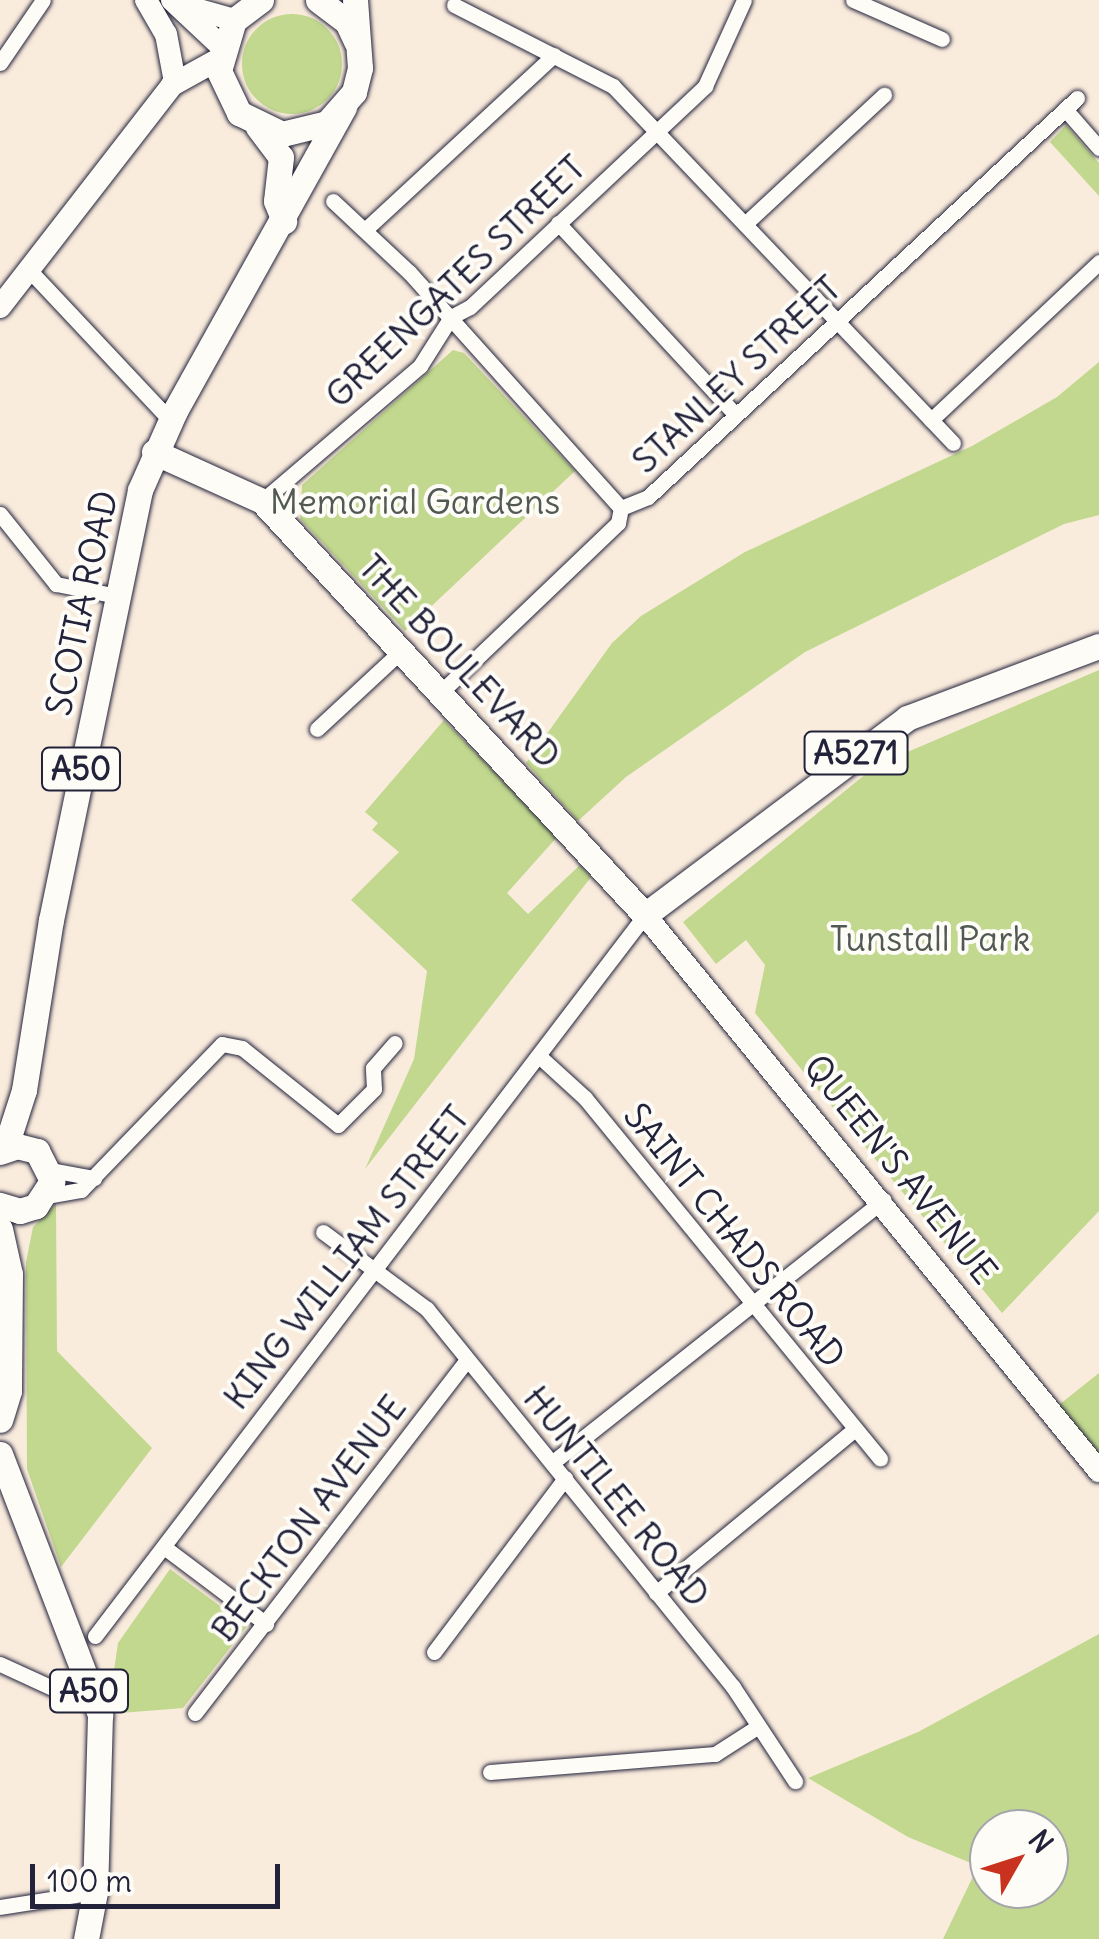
<!DOCTYPE html>
<style>
body{margin:0}
#map{position:relative;width:1099px;height:1939px;overflow:hidden;background:#faecdd;font-family:Delius,sans-serif}
div>[style]{position:absolute}
[style*='--x']{left:calc(var(--x)*1px);top:calc(var(--y)*1px);width:calc(var(--w)*1px);rotate:calc(var(--a)*1deg)}
.green>*{inset:0;background:#c1d88e}
.round{border-radius:50%}
.roads{filter:drop-shadow(0 0 2px #22223b) drop-shadow(0 0 2px #22223b)}
.street>*{height:15px;margin:-7.5px;padding:0 7.5px;transform-origin:7.5px;border-radius:7.5px;background:#fdfcf7}
.secondary>*{height:22px;margin:-11px;padding:0 11px;transform-origin:11px;border-radius:11px;background:#fdfcf7}
.primary>*{height:25px;margin:-12.5px;padding:0 12.5px;transform-origin:12.5px;border-radius:12.5px;background:#fdfcf7}
span{translate:-50% -50%;white-space:nowrap;text-align:center;line-height:1.15;-webkit-text-stroke:8px #fdfcf7;paint-order:stroke}
.shield-label span{padding:2px 8px;background:#fdfcf7;border:2px solid;border-radius:8px;-webkit-text-stroke-width:0}
.shield-label{font-size:32px;color:#22223b;font-weight:700}
.street-label{font-size:35px;color:#22223b}
.park-label{font-size:35px;color:#525954}
.north{position:absolute;left:969px;top:1809px;width:100px;height:100px;box-sizing:border-box;background:#fdfcf7;border:2px solid #a5a5ac;border-radius:50%;rotate:51deg;font-size:28px;font-weight:700;line-height:40px;text-align:center;color:#22223b}
.north::after{content:'';display:block;margin:auto;width:35px;height:45px;background:#c8321e;clip-path:polygon(50% 0,100% 100%,50% 72%,0 100%)}
.scale{position:absolute;left:30px;top:1864px;width:250px;height:45px;box-sizing:border-box;border:5px solid #22223b;border-top:0;padding-left:12px;font-size:30px;line-height:35px;white-space:nowrap;color:#22223b;-webkit-text-stroke:8px #fdfcf7;paint-order:stroke}
</style>
<div id="map">
<div class="green">
<div class="round" style="left:242px;top:14px;width:100px;height:100px"></div>
<div style="clip-path:polygon(1066px 125px,1099px 163px,1099px 196px,1050px 142px)"></div>
<div style="clip-path:polygon(453px 350px,464px 353px,575px 471px,405px 631px,300px 519px,302px 485px)"></div>
<div style="clip-path:polygon(1099px 362px,1099px 515px,1064px 524px,805px 652px,626px 777px,578px 821px,526px 763px,612px 643px,641px 616px,745px 552px,972px 446px,1057px 397px)"></div>
<div style="clip-path:polygon(1099px 670px,1099px 1211px,1002px 1313px,755px 1013px,765px 965px,746px 940px,716px 964px,683px 922px,877px 765px)"></div>
<div style="clip-path:polygon(444px 720px,557px 837px,507px 893px,528px 914px,580px 865px,591px 877px,365px 1169px,414px 1059px,427px 971px,351px 900px,399px 852px,372px 830px,378px 823px,365px 812px)"></div>
<div style="clip-path:polygon(56px 1204px,57px 1351px,152px 1448px,61px 1567px,27px 1469px,26px 1262px,33px 1227px)"></div>
<div style="clip-path:polygon(1099px 1373px,1099px 1471px,1055px 1408px)"></div>
<div style="clip-path:polygon(170px 1569px,247px 1626px,183px 1708px,121px 1713px,114px 1670px,118px 1643px)"></div>
<div style="clip-path:polygon(evenodd,1099px 1634px,1099px 1939px,943px 1939px,978px 1866px,908px 1837px,808px 1778px,918px 1732px,1099px 1634px,1049px 1829px,1049px 1889px,989px 1889px,989px 1829px,1049px 1829px)"></div>
</div>
<div class="roads">
<div class="street">
<div style="--x:853;--y:0;--w:97;--a:23.7"></div>
<div style="--x:454;--y:5;--w:178;--a:27"></div>
<div style="--x:613;--y:86;--w:493;--a:46.4"></div>
<div style="--x:0;--y:63;--w:76;--a:-55.7"></div>
<div style="--x:1065;--y:109;--w:52;--a:48.9"></div>
<div style="--x:333;--y:201;--w:104;--a:43.1"></div>
<div style="--x:409;--y:272;--w:317;--a:48.1"></div>
<div style="--x:558;--y:223;--w:260;--a:47.2"></div>
<div style="--x:745;--y:224;--w:190;--a:-42.9"></div>
<div style="--x:366;--y:229;--w:256;--a:-42.8"></div>
<div style="--x:32;--y:273;--w:202;--a:46.8"></div>
<div style="--x:931;--y:420;--w:231;--a:-43.2"></div>
<div style="--x:262;--y:501;--w:208;--a:-40.5"></div>
<div style="--x:420;--y:366;--w:58;--a:-57.7"></div>
<div style="--x:451;--y:317;--w:21;--a:-28"></div>
<div style="--x:470;--y:307;--w:323;--a:-43.2"></div>
<div style="--x:705;--y:86;--w:94;--a:-65.6"></div>
<div style="--x:621;--y:508;--w:29;--a:-22"></div>
<div style="--x:648;--y:497;--w:586;--a:-42.92"></div>
<div style="--x:0;--y:514;--w:90;--a:51.3"></div>
<div style="--x:56;--y:584;--w:62;--a:11.1"></div>
<div style="--x:441;--y:692;--w:245;--a:-43.7"></div>
<div style="--x:618;--y:523;--w:15;--a:-79"></div>
<div style="--x:317;--y:729;--w:116;--a:-42.9"></div>
<div style="--x:539;--y:1056;--w:62;--a:42.4"></div>
<div style="--x:585;--y:1098;--w:466;--a:50.7"></div>
<div style="--x:51;--y:1170;--w:44;--a:10.5"></div>
<div style="--x:46;--y:1196;--w:36;--a:-10"></div>
<div style="--x:81;--y:1190;--w:203;--a:-46"></div>
<div style="--x:222;--y:1044;--w:20;--a:11"></div>
<div style="--x:242;--y:1048;--w:123;--a:38.7"></div>
<div style="--x:338;--y:1125;--w:51;--a:-45"></div>
<div style="--x:374;--y:1089;--w:21;--a:-93"></div>
<div style="--x:373;--y:1068;--w:33;--a:-49"></div>
<div style="--x:323;--y:1232;--w:129;--a:36.5"></div>
<div style="--x:427;--y:1309;--w:486;--a:51"></div>
<div style="--x:733;--y:1687;--w:113;--a:56.6"></div>
<div style="--x:553;--y:1462;--w:422;--a:-38.4"></div>
<div style="--x:164;--y:1547;--w:128;--a:37"></div>
<div style="--x:656;--y:1593;--w:258;--a:-39.5"></div>
<div style="--x:95;--y:1636;--w:907;--a:-52.66"></div>
<div style="--x:434;--y:1652;--w:218;--a:-53"></div>
<div style="--x:0;--y:1664;--w:65;--a:24.6"></div>
<div style="--x:59;--y:1691;--w:29;--a:-4"></div>
<div style="--x:195;--y:1713;--w:446;--a:-52.4"></div>
<div style="--x:490;--y:1772;--w:226;--a:-4.6"></div>
<div style="--x:715;--y:1754;--w:50;--a:-32.7"></div>
<div style="--x:0;--y:1907;--w:96;--a:-9"></div>
</div>
<div class="secondary">
<div style="--x:146;--y:0;--w:39;--a:60"></div>
<div style="--x:166;--y:34;--w:49;--a:79.4"></div>
<div style="--x:172;--y:0;--w:69;--a:43.2"></div>
<div style="--x:178;--y:4;--w:58;--a:15.9"></div>
<div style="--x:0;--y:307;--w:281;--a:-52.2"></div>
<div style="--x:172;--y:85;--w:56;--a:-28.9"></div>
<div style="--x:645;--y:915;--w:718;--a:50.77"></div>
</div>
<div class="primary">
<div style="--x:261;--y:0;--w:34;--a:143"></div>
<div style="--x:234;--y:20;--w:53;--a:106.4"></div>
<div style="--x:219;--y:71;--w:47;--a:64.5"></div>
<div style="--x:239;--y:113;--w:48;--a:26"></div>
<div style="--x:282;--y:134;--w:46;--a:-13.7"></div>
<div style="--x:327;--y:123;--w:41;--a:-48.9"></div>
<div style="--x:354;--y:92;--w:25;--a:-76"></div>
<div style="--x:360;--y:68;--w:68;--a:-94.2"></div>
<div style="--x:318;--y:0;--w:36;--a:37"></div>
<div style="--x:347;--y:22;--w:21;--a:65"></div>
<div style="--x:258;--y:127;--w:38;--a:53"></div>
<div style="--x:281;--y:157;--w:44;--a:96.5"></div>
<div style="--x:276;--y:201;--w:22;--a:68"></div>
<div style="--x:154;--y:452;--w:119;--a:24.4"></div>
<div style="--x:262;--y:501;--w:564;--a:47.23"></div>
<div style="--x:645;--y:915;--w:328;--a:-36.9"></div>
<div style="--x:907;--y:718;--w:205;--a:-20.6"></div>
<div style="--x:5;--y:1149;--w:62;--a:-72.1"></div>
<div style="--x:24;--y:1090;--w:172;--a:-81"></div>
<div style="--x:51;--y:920;--w:439;--a:-78.3"></div>
<div style="--x:140;--y:490;--w:86;--a:-66.1"></div>
<div style="--x:175;--y:411;--w:348;--a:-60.9"></div>
<div style="--x:0;--y:1152;--w:18;--a:-19"></div>
<div style="--x:17;--y:1146;--w:21;--a:14"></div>
<div style="--x:37;--y:1151;--w:34;--a:63"></div>
<div style="--x:52;--y:1181;--w:30;--a:123"></div>
<div style="--x:36;--y:1206;--w:17;--a:163"></div>
<div style="--x:20;--y:1211;--w:21;--a:-163"></div>
<div style="--x:0;--y:1229;--w:46;--a:77.5"></div>
<div style="--x:10;--y:1274;--w:117;--a:90.5"></div>
<div style="--x:9;--y:1391;--w:30;--a:107"></div>
<div style="--x:0;--y:1454;--w:280;--a:69"></div>
<div style="--x:100;--y:1715;--w:177;--a:91.6"></div>
<div style="--x:95;--y:1892;--w:48;--a:100.8"></div>
</div>
</div>
<div class="shield-label">
<span style="left:856px;top:753px">A5271</span>
<span style="left:81px;top:769px">A50</span>
<span style="left:89px;top:1691px">A50</span>
</div>
<div class="street-label">
<span style="left:455px;top:281px;rotate:-44deg">GREENGATES STREET</span>
<span style="left:736px;top:374px;rotate:-43deg">STANLEY STREET</span>
<span style="left:81px;top:603px;rotate:-78deg">SCOTIA ROAD</span>
<span style="left:460px;top:661px;rotate:47deg">THE BOULEVARD</span>
<span style="left:901px;top:1169px;rotate:51deg">QUEEN'S AVENUE</span>
<span style="left:735px;top:1235px;rotate:51deg">SAINT CHADS ROAD</span>
<span style="left:346px;top:1257px;rotate:-52deg">KING WILLIAM STREET</span>
<span style="left:617px;top:1496px;rotate:51deg">HUNTILEE ROAD</span>
<span style="left:308px;top:1518px;rotate:-53deg">BECKTON AVENUE</span>
</div>
<div class="park-label">
<span style="left:415px;top:501px">Memorial Gardens</span>
<span style="left:930px;top:938px">Tunstall Park</span>
</div>
<div class="north">N</div>
<div class="scale">100 m</div>
</div>
